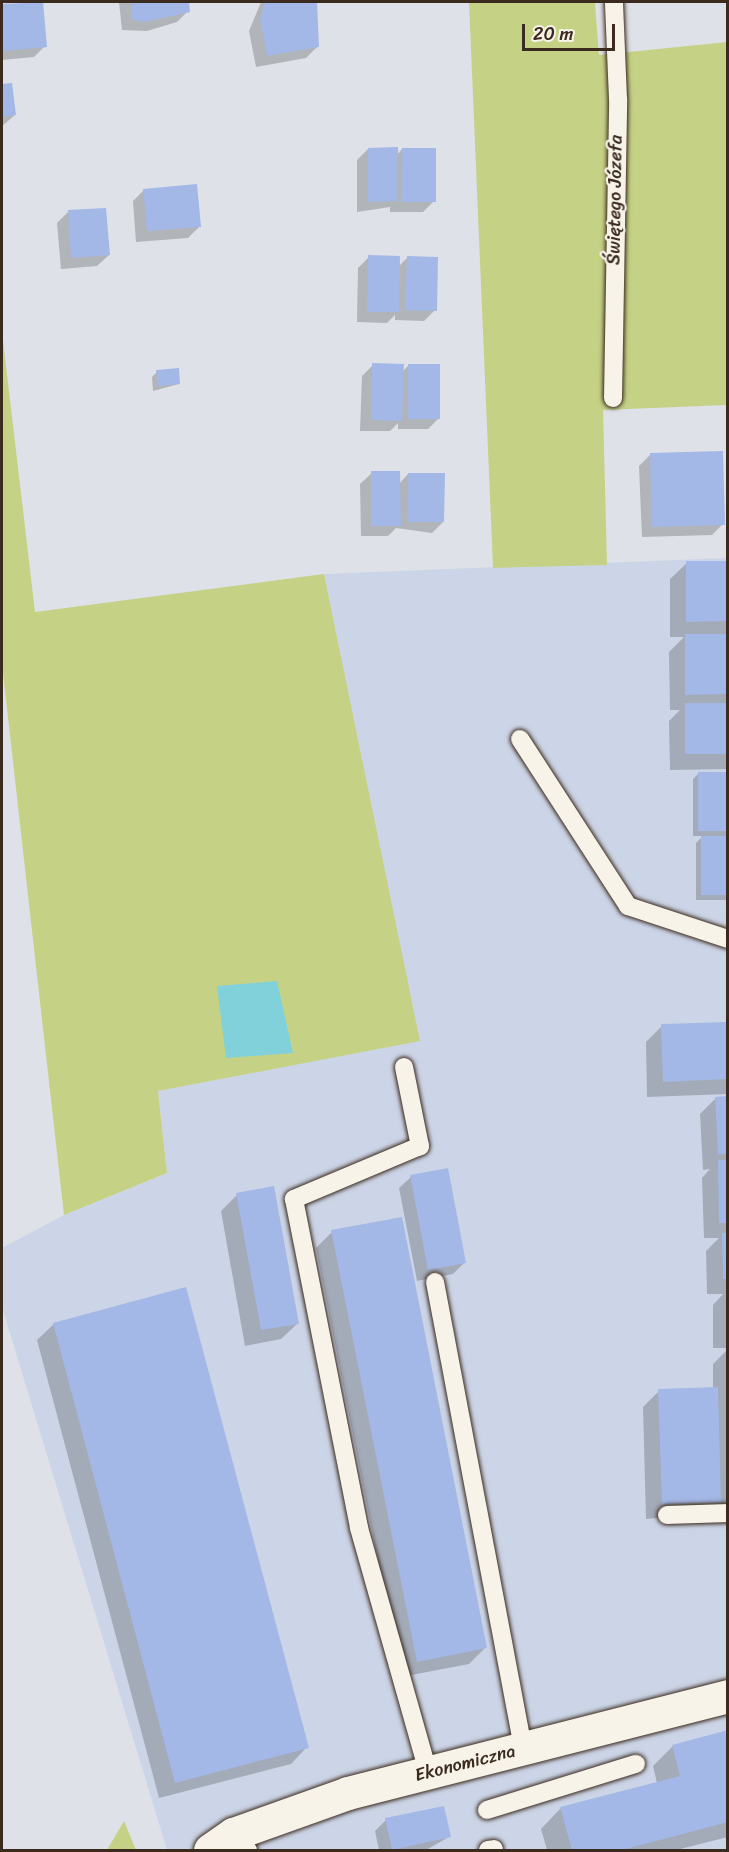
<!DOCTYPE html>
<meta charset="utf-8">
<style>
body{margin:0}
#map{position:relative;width:729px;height:1852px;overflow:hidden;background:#dee1e7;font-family:Sriracha,sans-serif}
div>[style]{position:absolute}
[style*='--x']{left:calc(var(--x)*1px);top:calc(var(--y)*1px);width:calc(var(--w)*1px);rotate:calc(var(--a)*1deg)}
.built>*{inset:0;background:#ccd5e7}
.green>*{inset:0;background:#c5d286}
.water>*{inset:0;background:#81d1da}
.shadow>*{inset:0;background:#0003}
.building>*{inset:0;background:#a3b8e6}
.roads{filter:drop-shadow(0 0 2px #3b2a1e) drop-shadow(0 0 2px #3b2a1e)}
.service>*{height:18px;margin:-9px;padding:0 9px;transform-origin:9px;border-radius:9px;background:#f7f3e8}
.minor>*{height:33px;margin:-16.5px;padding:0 16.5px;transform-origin:16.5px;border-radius:16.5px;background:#f7f3e8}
span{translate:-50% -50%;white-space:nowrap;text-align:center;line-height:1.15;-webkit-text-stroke:4.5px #f7f3e8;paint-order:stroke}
.street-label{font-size:18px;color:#3b2a1e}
.frame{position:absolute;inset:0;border:3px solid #3b2a1e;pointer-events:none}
.scale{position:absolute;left:522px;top:24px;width:93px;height:27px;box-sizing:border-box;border:3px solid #3b2a1e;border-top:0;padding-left:8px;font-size:18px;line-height:21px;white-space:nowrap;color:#3b2a1e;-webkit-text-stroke:4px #f7f3e8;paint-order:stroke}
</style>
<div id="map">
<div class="built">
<div style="clip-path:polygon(727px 558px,727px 1850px,167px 1850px,2px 1307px,2px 1248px,64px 1215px,167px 1173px,158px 1091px,419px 1040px,324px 574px)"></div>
</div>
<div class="green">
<div style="clip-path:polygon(469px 2px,595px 2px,599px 55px,727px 42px,727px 405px,603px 410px,607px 565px,493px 568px)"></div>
<div style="clip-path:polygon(2px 332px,35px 612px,324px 574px,420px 1041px,158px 1091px,167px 1173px,64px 1215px,2px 664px)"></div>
<div style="clip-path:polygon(124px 1821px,136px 1850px,107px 1850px)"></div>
</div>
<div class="water">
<div style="clip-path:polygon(277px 981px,293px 1053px,226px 1058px,217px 986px)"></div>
</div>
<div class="shadow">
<div style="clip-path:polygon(41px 2px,45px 46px,34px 57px,2px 60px,2px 6px)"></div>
<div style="clip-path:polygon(119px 2px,188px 2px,188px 11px,177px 22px,147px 31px,122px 30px)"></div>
<div style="clip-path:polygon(261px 2px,316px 2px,317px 47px,306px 58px,256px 67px,249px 31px)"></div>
<div style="clip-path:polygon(11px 85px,15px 115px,2px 126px,2px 86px)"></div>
<div style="clip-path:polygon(368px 149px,397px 155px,402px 149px,434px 201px,423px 212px,390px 212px,390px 207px,357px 212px,357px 160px)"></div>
<div style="clip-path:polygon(144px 190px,199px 227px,188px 238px,136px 242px,133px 201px)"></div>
<div style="clip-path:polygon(68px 212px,109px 255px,97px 266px,61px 269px,57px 223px)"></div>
<div style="clip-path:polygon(369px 257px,398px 267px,407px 258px,435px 310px,424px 321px,395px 320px,395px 315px,387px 323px,357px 322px,358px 268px)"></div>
<div style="clip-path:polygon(373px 365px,402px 372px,409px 365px,439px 418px,428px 429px,398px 429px,398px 423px,390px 431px,360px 431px,362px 376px)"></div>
<div style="clip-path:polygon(157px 372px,179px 384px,153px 391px,152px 377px)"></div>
<div style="clip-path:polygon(651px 454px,723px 524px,712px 535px,642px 537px,639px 466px)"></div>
<div style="clip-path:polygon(372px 473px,399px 484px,408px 474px,443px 522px,432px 533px,396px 528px,388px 536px,361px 536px,360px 484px)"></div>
<div style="clip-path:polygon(687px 563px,728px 563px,728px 769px,670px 770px,669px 721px,680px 710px,670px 710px,669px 652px,684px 637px,670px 637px,670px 579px)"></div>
<div style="clip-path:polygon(699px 773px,728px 773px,728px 900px,696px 900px,696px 843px,703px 836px,693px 836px,693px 779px)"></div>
<div style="clip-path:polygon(728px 1023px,728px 1094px,647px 1097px,646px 1042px,662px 1026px)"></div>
<div style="clip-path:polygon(728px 1097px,728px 1348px,713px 1348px,713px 1305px,723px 1294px,707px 1294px,706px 1251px,719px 1238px,704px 1238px,702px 1178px,710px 1169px,703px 1170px,700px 1114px,716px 1098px)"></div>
<div style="clip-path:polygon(411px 1177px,464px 1263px,453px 1274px,417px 1281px,399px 1188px)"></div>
<div style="clip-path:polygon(237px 1195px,298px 1323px,281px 1339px,245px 1346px,221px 1211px)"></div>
<div style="clip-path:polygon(332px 1232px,486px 1647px,469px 1664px,401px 1677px,316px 1248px)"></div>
<div style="clip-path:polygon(54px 1324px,307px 1747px,291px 1764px,159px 1798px,37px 1340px)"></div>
<div style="clip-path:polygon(728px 1349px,728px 1512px,646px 1519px,643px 1407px,659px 1391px,713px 1389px,713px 1364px)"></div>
<div style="clip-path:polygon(728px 1731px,728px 1837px,676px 1850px,547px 1850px,541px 1829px,561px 1808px,657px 1783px,653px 1766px,673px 1746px)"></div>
<div style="clip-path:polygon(386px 1820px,449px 1837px,426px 1850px,379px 1850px,375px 1831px)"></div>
</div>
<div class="building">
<div style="clip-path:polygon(43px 2px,47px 47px,2px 51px,2px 4px)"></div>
<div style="clip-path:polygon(131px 2px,189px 2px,190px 12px,144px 22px,132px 19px)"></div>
<div style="clip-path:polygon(265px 2px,317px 2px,319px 47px,267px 56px,260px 19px)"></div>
<div style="clip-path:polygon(12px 83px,16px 115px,2px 117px,2px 84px)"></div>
<div style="clip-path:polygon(398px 147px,398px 201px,368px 202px,368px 148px)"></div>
<div style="clip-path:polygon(402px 148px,436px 148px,436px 202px,401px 202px)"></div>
<div style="clip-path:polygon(197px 184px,201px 227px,147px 231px,143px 189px)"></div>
<div style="clip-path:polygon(106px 208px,110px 255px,71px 258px,68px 210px)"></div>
<div style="clip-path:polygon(368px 255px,400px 256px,399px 312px,367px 312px)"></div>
<div style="clip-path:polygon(407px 256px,438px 257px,437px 311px,405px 310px)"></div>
<div style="clip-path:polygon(372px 363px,404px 364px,402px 421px,371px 420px)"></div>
<div style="clip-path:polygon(408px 364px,440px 364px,440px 419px,408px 419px)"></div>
<div style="clip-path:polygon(179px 368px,180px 384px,158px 386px,156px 370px)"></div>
<div style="clip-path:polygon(723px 451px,725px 525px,652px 527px,650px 453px)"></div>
<div style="clip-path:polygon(371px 471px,400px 471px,401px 526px,371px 526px)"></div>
<div style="clip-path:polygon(408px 473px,445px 473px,444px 522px,407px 522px)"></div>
<div style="clip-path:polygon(686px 561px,728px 561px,728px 621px,686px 622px)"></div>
<div style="clip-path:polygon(685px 634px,728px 634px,728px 694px,685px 695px)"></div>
<div style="clip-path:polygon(685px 703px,728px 703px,728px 754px,685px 754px)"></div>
<div style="clip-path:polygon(698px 772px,728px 772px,728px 831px,698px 831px)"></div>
<div style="clip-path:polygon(701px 836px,728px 836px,728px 895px,701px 895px)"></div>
<div style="clip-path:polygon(728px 1022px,728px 1079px,663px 1082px,661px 1024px)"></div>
<div style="clip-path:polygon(728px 1096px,728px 1154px,718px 1154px,715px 1097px)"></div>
<div style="clip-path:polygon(718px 1160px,728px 1160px,728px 1223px,719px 1223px)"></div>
<div style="clip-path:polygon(448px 1168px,466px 1263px,428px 1270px,410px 1175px)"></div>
<div style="clip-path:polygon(274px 1186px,299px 1324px,261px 1330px,236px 1193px)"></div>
<div style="clip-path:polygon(402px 1217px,487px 1648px,417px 1662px,331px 1230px)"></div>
<div style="clip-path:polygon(722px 1233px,728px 1233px,728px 1279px,723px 1279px)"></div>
<div style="clip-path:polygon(186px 1287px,309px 1748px,175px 1783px,53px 1323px)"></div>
<div style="clip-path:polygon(718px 1387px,721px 1502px,662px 1504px,658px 1389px)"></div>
<div style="clip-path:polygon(728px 1730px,728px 1822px,622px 1850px,572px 1850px,560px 1807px,680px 1776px,672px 1745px)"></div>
<div style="clip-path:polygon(444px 1806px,451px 1837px,392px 1850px,385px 1818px)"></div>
</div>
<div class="roads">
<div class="service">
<div style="--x:613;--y:398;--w:299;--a:-89"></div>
<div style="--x:618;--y:99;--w:97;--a:-92.4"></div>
<div style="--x:520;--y:739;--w:199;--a:57.1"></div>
<div style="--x:628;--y:906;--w:105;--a:18.3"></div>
<div style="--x:404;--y:1067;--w:81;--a:78.6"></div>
<div style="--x:420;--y:1146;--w:137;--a:157.2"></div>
<div style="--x:294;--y:1199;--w:335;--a:78.8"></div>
<div style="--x:359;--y:1528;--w:254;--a:74.2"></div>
<div style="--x:435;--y:1282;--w:474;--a:79.3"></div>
<div style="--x:667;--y:1515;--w:61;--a:-1.9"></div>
<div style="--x:487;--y:1810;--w:156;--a:-17.2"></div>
<div style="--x:233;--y:1834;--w:22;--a:47"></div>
<div style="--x:488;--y:1850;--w:6;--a:-9"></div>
</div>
<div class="minor">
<div style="--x:210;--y:1850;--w:28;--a:-35"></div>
<div style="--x:233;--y:1834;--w:122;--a:-19.6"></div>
<div style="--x:348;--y:1793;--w:392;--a:-14.3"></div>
</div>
</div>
<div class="street-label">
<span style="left:615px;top:200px;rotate:-89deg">Świętego Józefa</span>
<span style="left:465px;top:1763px;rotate:-14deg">Ekonomiczna</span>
</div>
<div class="frame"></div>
<div class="scale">20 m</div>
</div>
